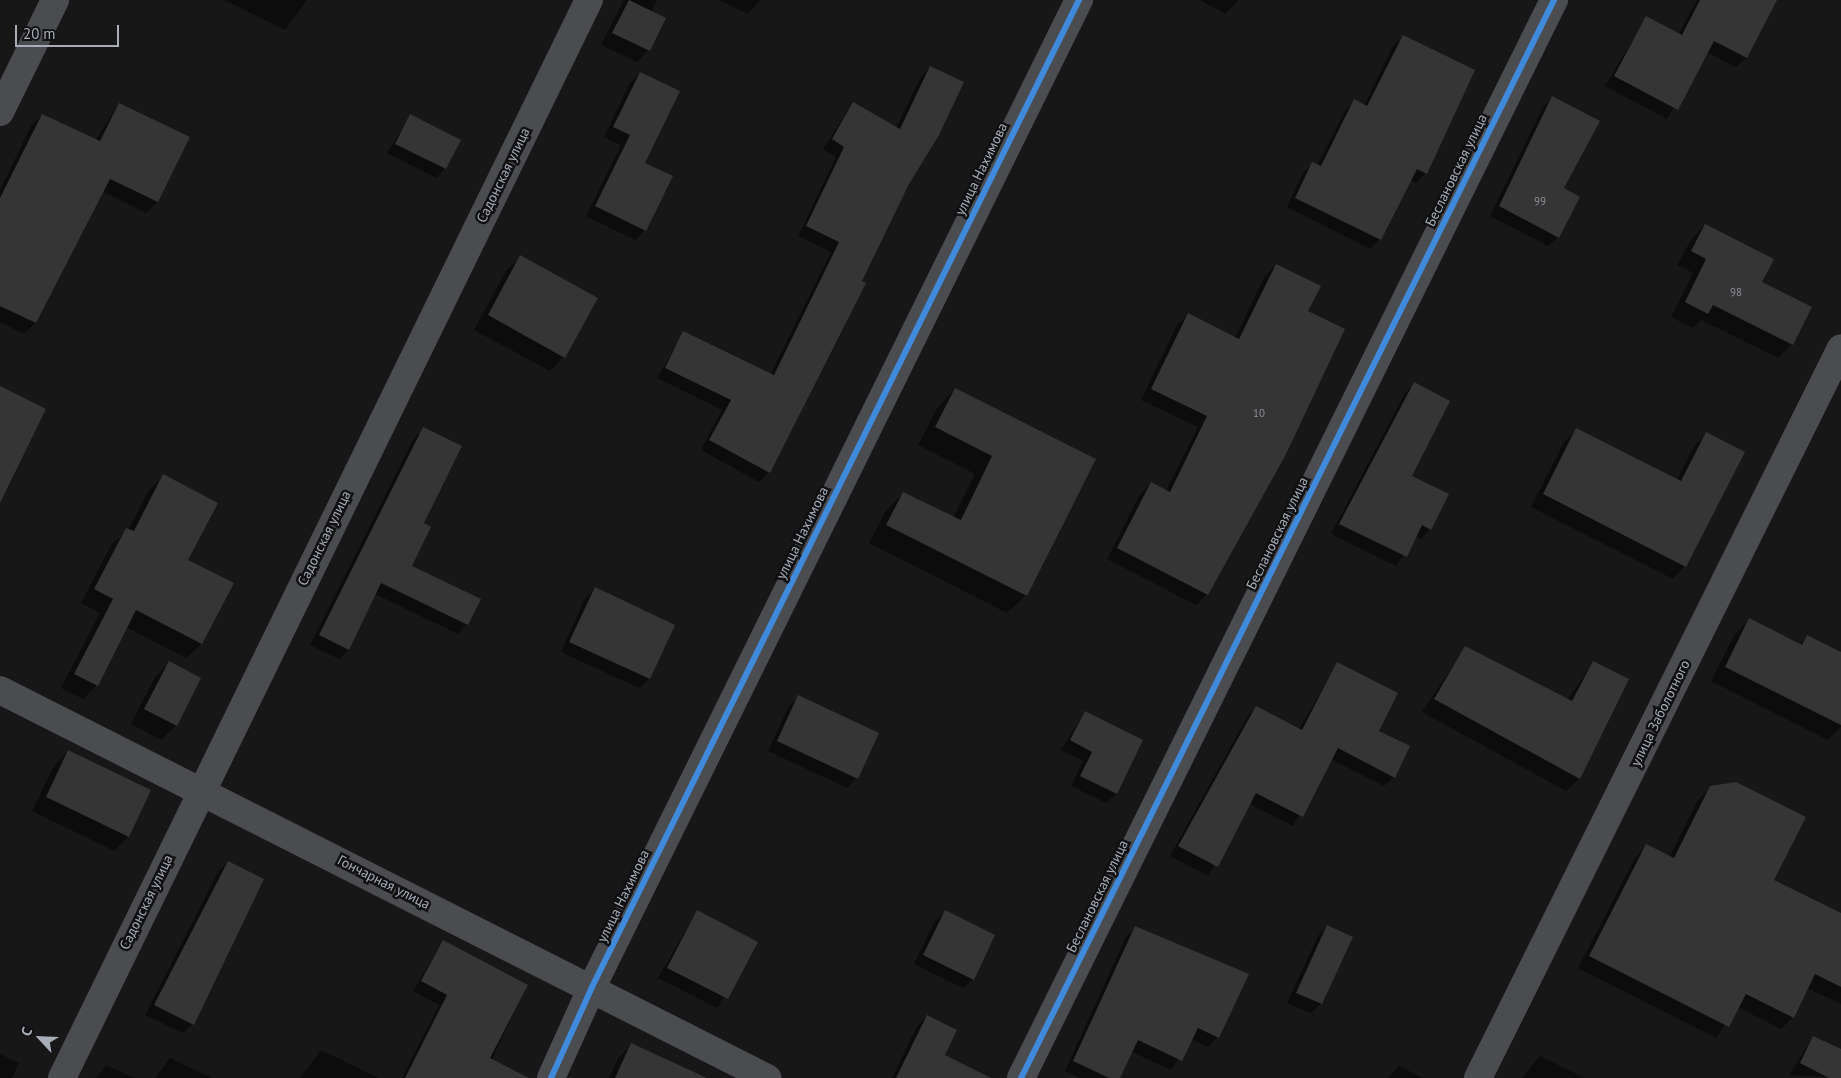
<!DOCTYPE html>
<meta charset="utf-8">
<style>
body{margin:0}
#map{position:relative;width:1841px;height:1078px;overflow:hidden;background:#171717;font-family:"PT Sans",sans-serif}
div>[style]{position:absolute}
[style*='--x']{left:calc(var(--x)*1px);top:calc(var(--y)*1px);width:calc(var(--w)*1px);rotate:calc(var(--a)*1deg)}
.shadow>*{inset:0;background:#0007}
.building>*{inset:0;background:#353536}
.minor>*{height:28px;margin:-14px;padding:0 14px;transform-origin:14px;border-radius:14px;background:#4b4c50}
.cycleway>*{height:6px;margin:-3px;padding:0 3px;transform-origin:3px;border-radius:3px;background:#408adc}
span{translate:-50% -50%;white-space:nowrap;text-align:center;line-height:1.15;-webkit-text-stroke:5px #111113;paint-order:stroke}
.number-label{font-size:11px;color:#8b8f98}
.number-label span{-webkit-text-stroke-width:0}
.street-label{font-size:14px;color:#a8adb8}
.north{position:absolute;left:15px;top:1013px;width:50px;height:50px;-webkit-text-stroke:4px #111113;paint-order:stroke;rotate:295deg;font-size:14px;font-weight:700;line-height:20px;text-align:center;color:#a8adb8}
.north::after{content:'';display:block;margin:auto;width:18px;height:22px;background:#a8adb8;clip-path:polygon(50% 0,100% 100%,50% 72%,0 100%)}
.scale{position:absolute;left:15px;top:25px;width:104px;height:22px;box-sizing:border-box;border:2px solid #a8adb8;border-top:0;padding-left:6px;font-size:15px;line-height:18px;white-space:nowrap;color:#a8adb8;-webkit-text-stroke:4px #111113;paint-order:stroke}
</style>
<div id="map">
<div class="shadow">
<div style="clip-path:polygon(224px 0,307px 0,285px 30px)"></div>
<div style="clip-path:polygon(624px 0,657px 0,651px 12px,649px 50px,637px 62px,601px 45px)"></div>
<div style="clip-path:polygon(719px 0,760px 0,748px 14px)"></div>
<div style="clip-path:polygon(1200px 0,1239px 0,1225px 14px)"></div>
<div style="clip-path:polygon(1697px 0,1776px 0,1746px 58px,1736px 67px,1707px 52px,1667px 119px,1605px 86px,1646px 18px,1678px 35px)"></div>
<div style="clip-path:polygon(1403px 37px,1426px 173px,1416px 183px,1410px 180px,1380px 239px,1370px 249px,1287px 207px,1303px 173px,1313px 164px,1317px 166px,1345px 111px,1354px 101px,1364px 106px,1393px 46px)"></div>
<div style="clip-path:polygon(931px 67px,908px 184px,769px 472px,759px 482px,701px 450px,722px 410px,657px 378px,684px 333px,770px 375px,831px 252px,798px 236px,836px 157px,823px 149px,853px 103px,896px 128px,921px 77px)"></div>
<div style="clip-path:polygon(640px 73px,645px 230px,635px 240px,586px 216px,621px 145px,604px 137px,630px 83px)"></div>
<div style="clip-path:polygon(1553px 97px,1563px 189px,1558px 237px,1548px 246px,1490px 216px,1543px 107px)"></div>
<div style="clip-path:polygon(119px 104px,188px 138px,157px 202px,146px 213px,102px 191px,35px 323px,24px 334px,0 322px,0 190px,31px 126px,42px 115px,95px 141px)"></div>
<div style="clip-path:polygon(410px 116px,445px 168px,436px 178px,387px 153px)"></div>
<div style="clip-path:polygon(1705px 225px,1760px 282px,1792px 344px,1778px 358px,1701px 320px,1693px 328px,1671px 317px,1693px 273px,1677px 265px,1691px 240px)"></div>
<div style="clip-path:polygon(521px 257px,564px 357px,550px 371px,474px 330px,506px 271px)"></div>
<div style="clip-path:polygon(1276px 265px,1306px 312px,1207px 594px,1196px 605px,1107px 559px,1140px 494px,1151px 483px,1166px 491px,1198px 427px,1141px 400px,1177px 325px,1188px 315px,1235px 338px,1265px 276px)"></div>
<div style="clip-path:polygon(1414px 384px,1410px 476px,1430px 530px,1421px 539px,1415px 536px,1396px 566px,1331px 534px,1405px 393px)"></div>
<div style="clip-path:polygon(955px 389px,1094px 459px,1026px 595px,1007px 613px,869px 543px,885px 512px,903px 493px,953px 518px,975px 474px,918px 445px,937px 408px)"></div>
<div style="clip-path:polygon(423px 429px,422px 524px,411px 566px,467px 624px,458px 634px,375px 594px,348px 650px,339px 659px,310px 645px,414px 438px)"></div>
<div style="clip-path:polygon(1576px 430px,1677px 480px,1694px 446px,1707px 433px,1685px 566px,1673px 579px,1531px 507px,1564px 442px)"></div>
<div style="clip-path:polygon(163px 476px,186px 560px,232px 584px,201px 644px,186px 658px,126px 627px,97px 685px,83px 699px,61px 688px,100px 613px,81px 603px,112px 544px,128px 530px,149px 490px)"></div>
<div style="clip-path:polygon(595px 589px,674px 626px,649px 679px,639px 688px,561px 652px,585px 598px)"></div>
<div style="clip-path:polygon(1749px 620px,1799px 645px,1808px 636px,1841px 653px,1841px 727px,1828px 740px,1711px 681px,1735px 634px)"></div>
<div style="clip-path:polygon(1465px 648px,1568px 700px,1593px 662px,1627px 680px,1579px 779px,1566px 791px,1422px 712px)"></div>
<div style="clip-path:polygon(169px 663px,200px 678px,176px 726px,161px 740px,131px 724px,155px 677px)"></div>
<div style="clip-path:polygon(1338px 663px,1394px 777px,1384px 786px,1331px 759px,1293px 826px,1249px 804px,1208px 876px,1170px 856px,1247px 717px,1256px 707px,1299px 729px)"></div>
<div style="clip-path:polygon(799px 697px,857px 778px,847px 788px,768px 751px,789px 706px)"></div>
<div style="clip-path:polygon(1085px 712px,1142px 740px,1116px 794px,1106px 803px,1071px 786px,1083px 761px,1061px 750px)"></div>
<div style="clip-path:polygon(68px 751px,128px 837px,114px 851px,32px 811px,54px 766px)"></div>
<div style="clip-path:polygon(1710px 788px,1773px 880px,1841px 933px,1841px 1004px,1807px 988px,1793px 1017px,1781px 1029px,1737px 1007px,1716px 1038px,1578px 968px,1635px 858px,1646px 846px,1669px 858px,1698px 800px)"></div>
<div style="clip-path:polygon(228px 862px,193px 1024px,183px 1033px,145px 1015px,218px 872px)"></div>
<div style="clip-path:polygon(697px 911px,756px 942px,717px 1008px,658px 978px)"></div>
<div style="clip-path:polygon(945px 912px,973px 979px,963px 988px,914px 964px,935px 921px)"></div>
<div style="clip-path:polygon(1327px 926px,1352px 938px,1321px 1004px,1311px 1013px,1287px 1003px,1318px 936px)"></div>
<div style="clip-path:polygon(1135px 928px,1218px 1037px,1208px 1047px,1191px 1039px,1171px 1070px,1132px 1052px,1118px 1078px,1080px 1078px,1065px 1071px,1126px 937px)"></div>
<div style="clip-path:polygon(443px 941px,527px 986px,483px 1078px,402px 1078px,439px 1005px,413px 991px)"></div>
<div style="clip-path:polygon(927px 1016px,943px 1055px,979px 1078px,892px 1078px,917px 1026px)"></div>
<div style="clip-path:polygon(1813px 1037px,1841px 1051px,1841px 1078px,1789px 1075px)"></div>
<div style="clip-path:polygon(631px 1045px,704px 1078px,609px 1078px,619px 1057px)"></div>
<div style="clip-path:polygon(321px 1050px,378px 1078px,300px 1078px)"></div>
<div style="clip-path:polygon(0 1054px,19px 1063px,12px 1078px,0 1078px)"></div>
<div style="clip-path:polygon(1540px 1056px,1585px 1078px,1522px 1078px)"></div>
<div style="clip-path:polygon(170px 1058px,212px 1078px,155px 1078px)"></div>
<div style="clip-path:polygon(106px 1065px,134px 1078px,96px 1078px)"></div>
<div style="clip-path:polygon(1399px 1066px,1423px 1078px,1388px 1078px)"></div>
</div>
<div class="building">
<div style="clip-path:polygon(629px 0,666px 18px,650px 51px,612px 33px)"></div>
<div style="clip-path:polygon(1700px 0,1777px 0,1747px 58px,1714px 41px,1678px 110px,1614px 76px,1646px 16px,1682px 35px)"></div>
<div style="clip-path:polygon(1403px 35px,1475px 70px,1427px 174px,1417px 169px,1381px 240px,1295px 198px,1312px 162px,1321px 166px,1354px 99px,1367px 106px)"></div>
<div style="clip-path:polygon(930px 66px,964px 82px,939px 135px,909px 184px,862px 281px,866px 283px,770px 473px,709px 440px,731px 400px,665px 368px,683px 331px,774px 375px,839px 242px,806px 226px,844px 147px,832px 139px,853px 102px,900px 129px)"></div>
<div style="clip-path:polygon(640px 72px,680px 91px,645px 163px,673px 176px,646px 231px,595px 206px,630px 135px,613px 127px)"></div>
<div style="clip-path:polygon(1552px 96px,1600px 121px,1564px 188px,1580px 197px,1559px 238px,1499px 206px)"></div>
<div style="clip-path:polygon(119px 103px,190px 137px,158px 202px,110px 179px,36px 323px,0 306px,0 198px,42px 114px,100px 141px)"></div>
<div style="clip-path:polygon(410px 114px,461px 140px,446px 169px,395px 144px)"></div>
<div style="clip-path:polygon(1705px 224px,1774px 259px,1762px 282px,1812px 307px,1793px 345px,1713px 305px,1708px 314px,1685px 302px,1706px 259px,1691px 251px)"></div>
<div style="clip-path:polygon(520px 255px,598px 298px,565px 358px,488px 315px)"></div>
<div style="clip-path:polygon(1276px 264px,1321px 286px,1308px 311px,1345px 329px,1286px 454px,1208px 595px,1117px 548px,1151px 482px,1170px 492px,1207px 416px,1151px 389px,1188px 313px,1239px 339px)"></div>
<div style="clip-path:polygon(1414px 382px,1450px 401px,1412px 476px,1449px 494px,1431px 530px,1422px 525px,1407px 557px,1339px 524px)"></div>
<div style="clip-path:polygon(0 386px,46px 409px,0 503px)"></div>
<div style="clip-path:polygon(955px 388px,1096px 459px,1027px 596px,886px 525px,903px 492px,961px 520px,992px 456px,935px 427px)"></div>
<div style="clip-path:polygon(423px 427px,462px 446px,424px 523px,431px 527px,412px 566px,481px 599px,468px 625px,381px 583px,349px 650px,319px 635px)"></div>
<div style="clip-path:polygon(1576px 428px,1681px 481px,1706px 432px,1745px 452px,1686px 567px,1543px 494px)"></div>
<div style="clip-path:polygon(163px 474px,218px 503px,188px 560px,234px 583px,202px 644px,136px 610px,98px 686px,74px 674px,113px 599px,94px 589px,126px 528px,134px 531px)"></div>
<div style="clip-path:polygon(595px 587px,675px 625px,650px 679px,569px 642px)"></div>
<div style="clip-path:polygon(1749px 618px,1802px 645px,1807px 635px,1841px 652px,1841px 725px,1725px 667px)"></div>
<div style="clip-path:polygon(1465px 646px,1572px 701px,1593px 661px,1629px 679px,1580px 779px,1434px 699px)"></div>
<div style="clip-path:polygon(169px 661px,201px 678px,177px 726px,144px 709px)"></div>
<div style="clip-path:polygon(1337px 662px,1398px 693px,1379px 731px,1410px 746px,1395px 778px,1338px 748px,1303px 817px,1256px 793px,1218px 867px,1178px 846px,1256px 706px,1302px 730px)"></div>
<div style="clip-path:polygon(798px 695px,879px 733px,858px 779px,777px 741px)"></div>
<div style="clip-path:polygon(1085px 711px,1143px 740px,1117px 794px,1080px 776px,1092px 752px,1070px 740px)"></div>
<div style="clip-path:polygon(68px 750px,151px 790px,129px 837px,46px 797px)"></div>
<div style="clip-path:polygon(1736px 782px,1806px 817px,1774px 880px,1841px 913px,1841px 987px,1815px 974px,1794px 1018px,1746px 994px,1729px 1027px,1589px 956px,1646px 844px,1674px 858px,1710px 786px)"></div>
<div style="clip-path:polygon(228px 861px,264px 879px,194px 1025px,154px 1005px)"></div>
<div style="clip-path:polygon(697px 910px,758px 942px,728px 999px,667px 968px)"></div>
<div style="clip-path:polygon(945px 910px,995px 935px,974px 980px,923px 955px)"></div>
<div style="clip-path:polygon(1327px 925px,1353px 937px,1322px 1004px,1296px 993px)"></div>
<div style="clip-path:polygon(1135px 926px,1249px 974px,1219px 1038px,1198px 1028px,1182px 1061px,1138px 1040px,1120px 1078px,1109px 1078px,1073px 1061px)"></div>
<div style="clip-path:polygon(443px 940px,528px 985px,490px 1058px,529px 1078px,405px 1078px,447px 995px,421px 981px)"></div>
<div style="clip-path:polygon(927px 1015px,957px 1030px,945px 1055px,991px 1078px,896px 1078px)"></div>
<div style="clip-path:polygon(1813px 1036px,1841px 1049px,1841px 1078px,1829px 1078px,1800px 1063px)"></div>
<div style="clip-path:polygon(631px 1043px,707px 1078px,615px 1078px)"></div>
</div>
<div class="minor">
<div style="--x:0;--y:112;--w:125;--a:-63.8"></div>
<div style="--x:0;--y:690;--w:860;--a:26.83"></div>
<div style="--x:62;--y:1078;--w:1200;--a:-63.95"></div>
<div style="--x:551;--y:1078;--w:100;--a:-65.7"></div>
<div style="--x:592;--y:987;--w:1101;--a:-63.74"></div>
<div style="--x:1021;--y:1078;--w:1203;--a:-63.69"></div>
<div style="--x:1478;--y:1078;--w:815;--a:-63.56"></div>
</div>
<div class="cycleway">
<div style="--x:551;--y:1078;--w:100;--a:-65.7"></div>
<div style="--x:592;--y:987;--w:1101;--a:-63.74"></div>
<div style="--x:1021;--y:1078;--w:1203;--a:-63.69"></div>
</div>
<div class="number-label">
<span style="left:1540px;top:201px">99</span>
<span style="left:1736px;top:292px">98</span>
<span style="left:1259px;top:413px">10</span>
</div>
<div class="street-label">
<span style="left:981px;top:169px;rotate:-64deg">улица Нахимова</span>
<span style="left:1456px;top:170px;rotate:-64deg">Беслановская улица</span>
<span style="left:503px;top:175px;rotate:-64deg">Садонская улица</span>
<span style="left:802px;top:533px;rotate:-64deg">улица Нахимова</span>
<span style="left:1277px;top:533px;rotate:-64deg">Беслановская улица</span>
<span style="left:324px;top:538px;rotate:-64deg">Садонская улица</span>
<span style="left:1660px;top:713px;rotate:-64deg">улица Заболотного</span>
<span style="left:384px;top:882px;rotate:27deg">Гончарная улица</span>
<span style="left:623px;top:896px;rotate:-64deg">улица Нахимова</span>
<span style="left:1097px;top:896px;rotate:-64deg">Беслановская улица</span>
<span style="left:146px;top:902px;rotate:-64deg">Садонская улица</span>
</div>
<div class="north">С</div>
<div class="scale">20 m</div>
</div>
